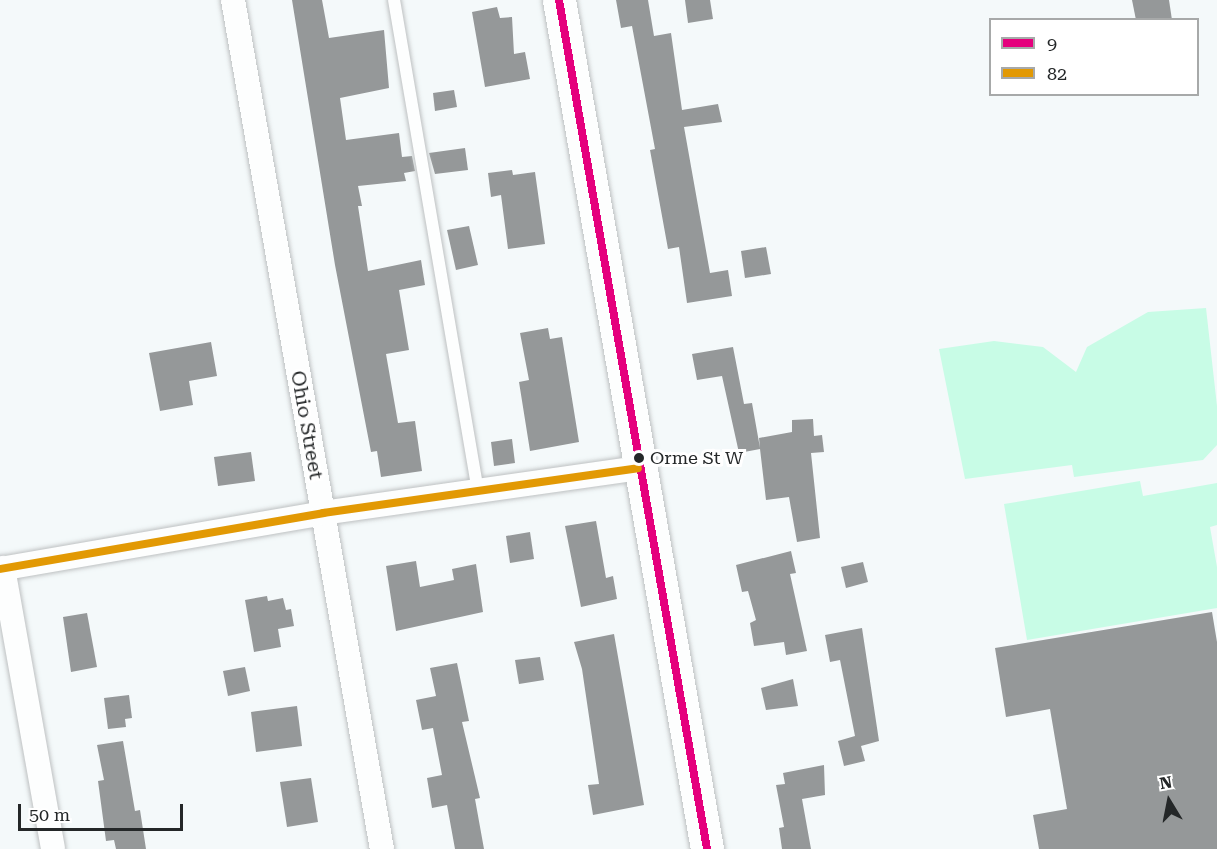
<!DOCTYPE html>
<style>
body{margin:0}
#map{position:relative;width:1217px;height:849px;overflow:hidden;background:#f4f9fa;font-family:"Roboto Serif",serif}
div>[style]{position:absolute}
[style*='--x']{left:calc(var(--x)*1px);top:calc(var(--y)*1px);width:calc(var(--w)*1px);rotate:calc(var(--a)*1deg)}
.green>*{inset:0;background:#c8fce6}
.building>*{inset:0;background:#959899}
.roads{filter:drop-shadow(0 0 2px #bec1c2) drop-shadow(0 0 2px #bec1c2)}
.lane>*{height:12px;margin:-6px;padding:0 6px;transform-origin:6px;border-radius:6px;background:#fdfefe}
.street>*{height:24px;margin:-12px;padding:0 12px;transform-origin:12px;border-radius:12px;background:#fdfefe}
.secondary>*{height:33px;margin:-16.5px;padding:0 16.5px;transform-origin:16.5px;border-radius:16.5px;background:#fdfefe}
.bus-1>*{height:8px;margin:-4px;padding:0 4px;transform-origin:4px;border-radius:4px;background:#e5007d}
.bus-2>*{height:8px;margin:-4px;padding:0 4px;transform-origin:4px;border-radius:4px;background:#e29904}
.dots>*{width:16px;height:16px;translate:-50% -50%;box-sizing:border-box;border:3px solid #fff;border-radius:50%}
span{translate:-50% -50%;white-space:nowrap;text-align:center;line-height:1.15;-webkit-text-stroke:6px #fff;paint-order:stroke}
.bus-label{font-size:18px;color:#242728}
.left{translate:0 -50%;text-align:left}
.street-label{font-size:20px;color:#242728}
.legend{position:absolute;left:989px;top:18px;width:210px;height:78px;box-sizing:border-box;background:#fff;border:2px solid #a7a9a9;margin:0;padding:8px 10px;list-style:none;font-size:18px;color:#242728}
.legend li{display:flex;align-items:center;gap:12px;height:30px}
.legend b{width:30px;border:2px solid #a7a9a9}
.north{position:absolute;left:1139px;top:771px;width:60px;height:60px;-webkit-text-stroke:4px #fff;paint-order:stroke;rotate:350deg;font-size:16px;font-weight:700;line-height:24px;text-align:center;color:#242728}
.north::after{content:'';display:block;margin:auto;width:21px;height:27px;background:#242728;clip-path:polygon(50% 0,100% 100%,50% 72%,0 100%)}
.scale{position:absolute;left:18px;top:804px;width:165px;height:27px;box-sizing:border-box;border:3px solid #242728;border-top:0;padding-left:8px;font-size:18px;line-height:21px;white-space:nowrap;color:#242728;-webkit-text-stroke:4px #fff;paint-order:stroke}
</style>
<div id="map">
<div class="green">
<div style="clip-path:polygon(1206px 308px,1217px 406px,1217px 445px,1203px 460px,1074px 477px,1072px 465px,965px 479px,939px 349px,994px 341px,1043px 347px,1076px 372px,1087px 347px,1148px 312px)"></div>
<div style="clip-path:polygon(1140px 481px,1143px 496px,1217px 483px,1217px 525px,1210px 527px,1217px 567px,1217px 608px,1027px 640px,1004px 504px)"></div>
</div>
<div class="building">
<div style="clip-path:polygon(292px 0,322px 0,329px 38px,384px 30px,389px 88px,340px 98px,346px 140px,399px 133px,402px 157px,412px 156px,415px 171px,404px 173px,406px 181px,358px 186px,362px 206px,358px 206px,368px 271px,421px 260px,425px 285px,399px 290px,409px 350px,386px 354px,398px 423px,415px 421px,422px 471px,381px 477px,377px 451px,371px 452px,335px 265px)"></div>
<div style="clip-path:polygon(616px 0,648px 0,654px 36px,671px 33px,682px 110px,718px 104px,722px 122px,684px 127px,710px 273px,728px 270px,732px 296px,687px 303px,679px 247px,668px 249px,650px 150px,655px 149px,632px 26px,621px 28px)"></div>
<div style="clip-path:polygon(685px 0,710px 0,713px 19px,688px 23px)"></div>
<div style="clip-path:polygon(1132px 0,1169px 0,1172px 20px,1136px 20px)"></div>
<div style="clip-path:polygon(497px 7px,500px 18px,512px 17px,514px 54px,525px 52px,530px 79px,485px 87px,472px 12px)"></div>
<div style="clip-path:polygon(454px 90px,457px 107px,435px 111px,433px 93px)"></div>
<div style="clip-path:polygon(465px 148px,468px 170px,435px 174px,429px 153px)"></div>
<div style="clip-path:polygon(512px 170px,513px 175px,535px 172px,545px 244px,508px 249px,501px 195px,491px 197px,488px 173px)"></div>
<div style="clip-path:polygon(469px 226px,478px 265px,456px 270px,447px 230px)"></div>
<div style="clip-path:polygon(766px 247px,771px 274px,745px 278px,741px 251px)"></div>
<div style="clip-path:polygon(548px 328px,550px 339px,562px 337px,579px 442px,530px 451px,519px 382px,529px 380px,520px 333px)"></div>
<div style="clip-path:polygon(211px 342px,217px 376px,189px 381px,193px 405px,160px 411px,149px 353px)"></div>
<div style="clip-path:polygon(733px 347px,744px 404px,752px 403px,760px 448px,759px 438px,792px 432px,792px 420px,813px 419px,814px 436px,822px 435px,824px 452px,811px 453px,820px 538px,797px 542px,789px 497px,766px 500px,760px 449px,739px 453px,722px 376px,697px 380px,692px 354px)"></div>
<div style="clip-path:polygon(512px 439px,515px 463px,494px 466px,491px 442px)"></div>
<div style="clip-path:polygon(251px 452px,255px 481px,218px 486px,214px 457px)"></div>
<div style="clip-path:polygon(596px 521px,606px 578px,613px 576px,617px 599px,581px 607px,565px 526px)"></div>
<div style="clip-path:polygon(530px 532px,534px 559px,510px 563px,506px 536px)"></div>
<div style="clip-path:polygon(791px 551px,796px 573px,790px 574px,807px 651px,786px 655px,784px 642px,754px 646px,750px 623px,756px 620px,748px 591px,742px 592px,736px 565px)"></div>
<div style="clip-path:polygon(416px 561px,420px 587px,454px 580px,452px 569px,476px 564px,483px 612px,396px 631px,386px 566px)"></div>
<div style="clip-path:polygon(863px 562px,868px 582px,846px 588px,841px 567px)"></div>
<div style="clip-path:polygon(267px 596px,268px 601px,283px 598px,286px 610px,291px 609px,294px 626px,278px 629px,281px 647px,254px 652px,245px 600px)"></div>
<div style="clip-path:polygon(1212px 612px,1217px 642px,1217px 849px,1039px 849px,1033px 815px,1067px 809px,1050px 709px,1006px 717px,995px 648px)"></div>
<div style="clip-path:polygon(87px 613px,97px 667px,71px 672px,63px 617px)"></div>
<div style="clip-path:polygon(862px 628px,879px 741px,861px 746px,865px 761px,844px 766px,838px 741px,855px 736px,840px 660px,830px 662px,825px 635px)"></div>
<div style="clip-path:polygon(614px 634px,644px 805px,593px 815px,588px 785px,599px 784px,582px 669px,574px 642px)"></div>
<div style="clip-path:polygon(540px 657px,544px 680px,519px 684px,515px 660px)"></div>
<div style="clip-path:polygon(457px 663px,469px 721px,462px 722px,480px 798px,475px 799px,484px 849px,455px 849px,447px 805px,432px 808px,427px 778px,442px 775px,433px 728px,422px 730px,416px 700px,436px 696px,430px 668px)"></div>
<div style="clip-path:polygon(245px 667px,250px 691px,228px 696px,223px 671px)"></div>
<div style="clip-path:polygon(793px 679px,798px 706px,766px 710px,761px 688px)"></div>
<div style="clip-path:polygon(129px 695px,132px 718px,125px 719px,126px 727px,108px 729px,104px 698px)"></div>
<div style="clip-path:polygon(297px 706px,302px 746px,256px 752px,251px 712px)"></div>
<div style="clip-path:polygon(123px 741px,135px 811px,140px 810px,146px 849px,116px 849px,114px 840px,106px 841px,98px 781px,104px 780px,97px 745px)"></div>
<div style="clip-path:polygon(824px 765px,825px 795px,802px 799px,811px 849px,782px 849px,779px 828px,784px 827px,776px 785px,785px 784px,783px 773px)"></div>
<div style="clip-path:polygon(311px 778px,318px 822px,287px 827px,280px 782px)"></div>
</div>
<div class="roads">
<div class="lane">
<div style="--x:394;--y:0;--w:498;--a:80.3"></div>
</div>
<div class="street">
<div style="--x:233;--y:0;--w:862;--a:80.05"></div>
<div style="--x:3;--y:568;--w:285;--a:79.9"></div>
<div style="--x:0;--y:569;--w:328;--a:-9.8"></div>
<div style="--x:323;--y:513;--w:318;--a:-8.1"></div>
</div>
<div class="secondary">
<div style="--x:559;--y:0;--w:862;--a:80.11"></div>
</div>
</div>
<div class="bus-1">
<div style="--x:559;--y:0;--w:862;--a:80.11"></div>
</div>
<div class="bus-2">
<div style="--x:0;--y:569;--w:328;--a:-9.8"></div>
<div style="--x:323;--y:513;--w:318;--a:-8.1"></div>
</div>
<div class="dots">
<div style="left:639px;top:458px;background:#242728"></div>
</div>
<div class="bus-label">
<span class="left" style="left:650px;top:458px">Orme St W</span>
</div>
<div class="street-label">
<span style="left:307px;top:425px;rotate:80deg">Ohio Street</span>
</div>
<ul class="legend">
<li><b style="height:8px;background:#e5007d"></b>9</li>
<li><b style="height:8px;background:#e29904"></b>82</li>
</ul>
<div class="north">N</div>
<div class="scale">50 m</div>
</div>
